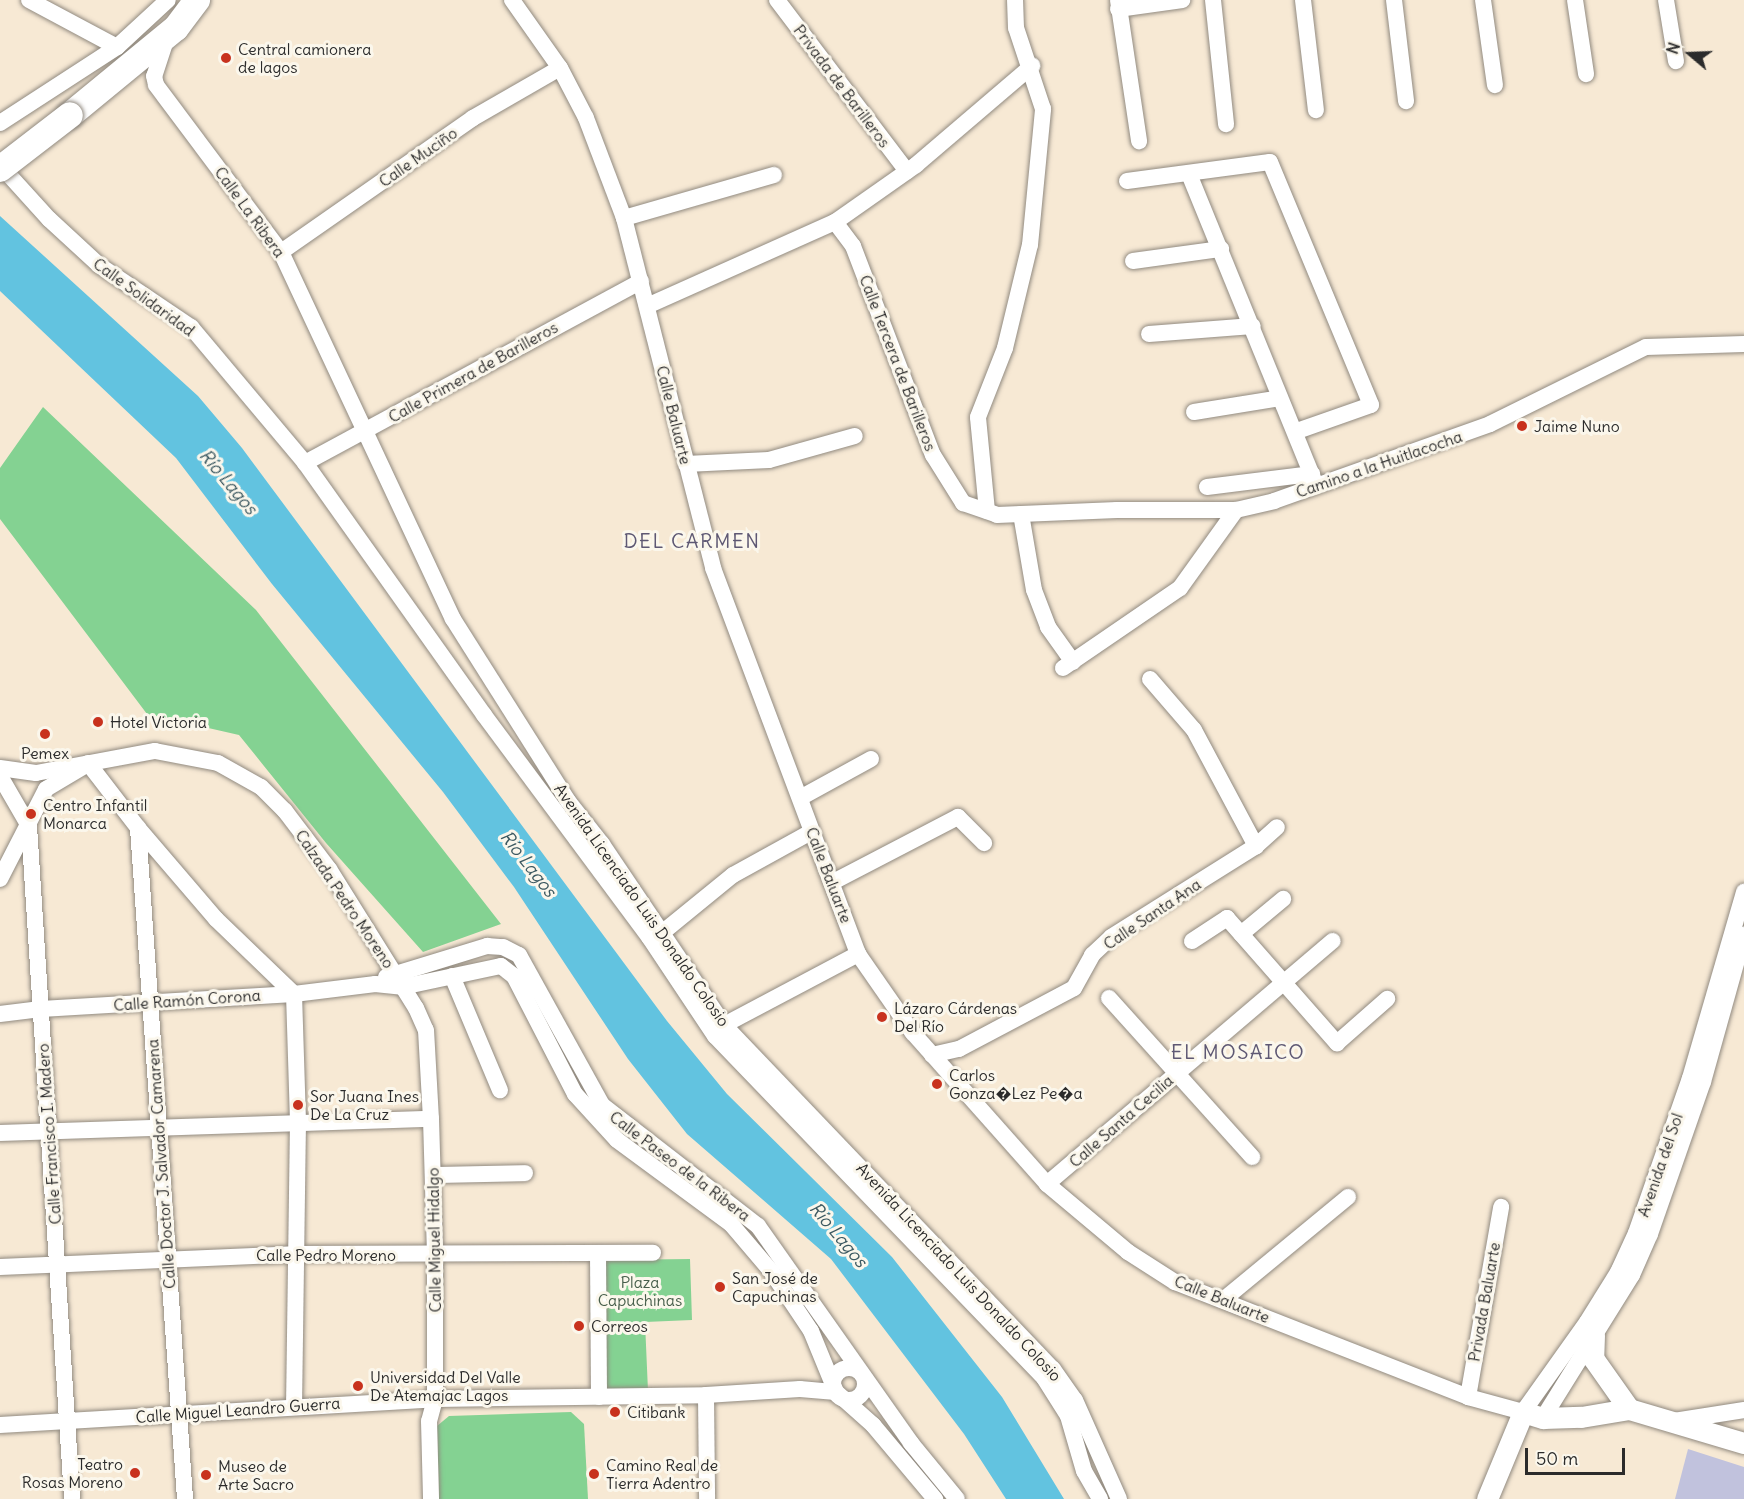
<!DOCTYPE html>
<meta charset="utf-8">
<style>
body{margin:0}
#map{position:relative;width:1744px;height:1499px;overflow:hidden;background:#f7e9d4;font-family:Delius,sans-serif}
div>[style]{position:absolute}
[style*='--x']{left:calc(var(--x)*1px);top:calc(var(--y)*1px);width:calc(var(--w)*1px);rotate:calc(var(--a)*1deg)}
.industrial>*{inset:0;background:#c1c2dd}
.green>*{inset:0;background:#84d292}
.water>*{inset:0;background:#62c3e0}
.roads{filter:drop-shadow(0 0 2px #918a80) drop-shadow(0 0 2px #918a80)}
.minor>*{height:16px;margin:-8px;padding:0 8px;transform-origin:8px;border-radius:8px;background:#fff}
.minor>.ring{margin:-8px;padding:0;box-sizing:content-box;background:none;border:16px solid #fff;border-radius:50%}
.major>*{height:21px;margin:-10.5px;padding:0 10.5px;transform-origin:10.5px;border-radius:10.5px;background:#fff}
.highway>*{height:26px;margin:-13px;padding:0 13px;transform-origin:13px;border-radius:13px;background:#fff}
.bridges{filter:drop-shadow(0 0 2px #918a80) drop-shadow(0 0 2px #918a80)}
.highway-bridge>*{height:26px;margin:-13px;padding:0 13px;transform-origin:13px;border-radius:13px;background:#fff}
.dots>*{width:16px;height:16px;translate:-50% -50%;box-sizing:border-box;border:3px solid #fbf7ec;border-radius:50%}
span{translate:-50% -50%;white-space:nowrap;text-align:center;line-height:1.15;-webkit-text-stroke:6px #fbf7ec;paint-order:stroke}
.poi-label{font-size:16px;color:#2b2b2b}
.left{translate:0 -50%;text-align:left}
.right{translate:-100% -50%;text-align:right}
.street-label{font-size:16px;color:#2b2b2b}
.park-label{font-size:16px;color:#465d4a}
.water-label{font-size:18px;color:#3c5961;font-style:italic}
.quarter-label{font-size:20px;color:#5e5873;letter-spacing:1.5px}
.north{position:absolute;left:1660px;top:24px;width:60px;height:60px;-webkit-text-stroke:4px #fbf7ec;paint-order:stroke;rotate:289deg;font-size:16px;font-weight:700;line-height:24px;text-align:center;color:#2b2b2b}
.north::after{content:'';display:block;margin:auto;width:21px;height:27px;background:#2b2b2b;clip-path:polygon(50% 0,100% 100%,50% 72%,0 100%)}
.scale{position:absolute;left:1525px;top:1448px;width:100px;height:27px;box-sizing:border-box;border:3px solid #2b2b2b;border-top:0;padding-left:8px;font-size:18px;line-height:21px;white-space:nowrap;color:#2b2b2b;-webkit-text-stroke:4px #fbf7ec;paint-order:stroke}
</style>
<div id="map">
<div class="industrial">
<div style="clip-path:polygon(1688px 1449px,1744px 1467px,1744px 1499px,1675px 1499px)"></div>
</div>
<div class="green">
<div style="clip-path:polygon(43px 407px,256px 610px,501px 924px,423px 952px,326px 843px,239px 735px,147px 714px,0 519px,0 468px)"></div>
<div style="clip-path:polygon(690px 1259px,692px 1320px,645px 1322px,648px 1391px,606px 1391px,606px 1260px)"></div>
<div style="clip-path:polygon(571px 1412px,584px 1424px,588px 1499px,439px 1499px,437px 1426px,449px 1416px)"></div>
</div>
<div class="water">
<div style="clip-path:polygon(0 216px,198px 396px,242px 448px,667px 1021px,727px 1094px,892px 1257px,1002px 1397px,1064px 1499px,1006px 1499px,964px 1434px,831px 1259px,687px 1134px,628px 1059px,514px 887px,443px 792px,272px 584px,176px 458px,0 291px)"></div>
</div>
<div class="roads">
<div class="minor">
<div style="--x:29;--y:0;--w:100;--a:28.1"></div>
<div style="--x:512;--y:0;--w:83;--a:54.8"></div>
<div style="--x:560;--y:68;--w:56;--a:62.5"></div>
<div style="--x:586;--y:118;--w:107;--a:69.2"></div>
<div style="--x:624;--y:218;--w:361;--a:75.7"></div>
<div style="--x:713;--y:568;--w:412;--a:69.4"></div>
<div style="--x:858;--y:954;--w:96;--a:55.2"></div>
<div style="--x:913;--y:1033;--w:202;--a:48.4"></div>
<div style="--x:1047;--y:1184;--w:106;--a:40"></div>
<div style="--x:1128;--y:1252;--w:56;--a:32.6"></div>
<div style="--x:1175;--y:1282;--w:315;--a:21.4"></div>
<div style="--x:1468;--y:1397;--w:57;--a:15.3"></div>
<div style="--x:1523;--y:1412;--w:110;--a:-54.6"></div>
<div style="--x:1587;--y:1322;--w:59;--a:-58.2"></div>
<div style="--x:1618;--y:1272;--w:43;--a:-65.2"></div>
<div style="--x:1636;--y:1233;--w:164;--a:-70.8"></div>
<div style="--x:1690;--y:1078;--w:194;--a:-73.8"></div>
<div style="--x:777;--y:0;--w:215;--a:52.8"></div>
<div style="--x:1118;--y:0;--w:143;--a:81.5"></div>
<div style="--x:1213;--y:0;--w:125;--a:84"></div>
<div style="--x:1303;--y:0;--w:111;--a:83.3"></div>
<div style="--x:1394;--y:0;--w:102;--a:83.2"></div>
<div style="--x:1483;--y:0;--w:86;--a:82"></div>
<div style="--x:1575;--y:0;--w:75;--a:81.5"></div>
<div style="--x:1666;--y:0;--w:62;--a:80.7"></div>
<div style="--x:1118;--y:9;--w:65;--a:-8"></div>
<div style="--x:166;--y:40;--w:38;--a:108"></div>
<div style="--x:154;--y:76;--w:9;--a:77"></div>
<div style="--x:156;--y:85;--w:209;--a:53.2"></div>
<div style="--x:281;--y:252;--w:405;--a:64.9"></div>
<div style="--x:453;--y:619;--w:215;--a:57.7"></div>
<div style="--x:568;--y:801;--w:55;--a:51.7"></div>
<div style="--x:602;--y:844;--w:218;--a:56"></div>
<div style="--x:724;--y:1025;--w:476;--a:46.3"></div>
<div style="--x:1053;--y:1369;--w:38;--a:55"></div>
<div style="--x:1075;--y:1400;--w:108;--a:66"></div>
<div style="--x:0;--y:123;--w:140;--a:-33"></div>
<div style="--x:117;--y:47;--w:69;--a:-42.7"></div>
<div style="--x:0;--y:165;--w:73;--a:47.8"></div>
<div style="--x:49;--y:219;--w:68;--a:42.6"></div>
<div style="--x:99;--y:265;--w:111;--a:34"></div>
<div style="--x:191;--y:327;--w:177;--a:50"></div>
<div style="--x:305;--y:463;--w:309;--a:54.6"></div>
<div style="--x:484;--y:715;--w:277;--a:53.4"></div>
<div style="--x:649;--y:937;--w:119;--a:56.3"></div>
<div style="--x:715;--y:1036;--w:475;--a:46.1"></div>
<div style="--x:1044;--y:1378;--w:45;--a:57.7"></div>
<div style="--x:1068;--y:1416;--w:57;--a:73.8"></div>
<div style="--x:1084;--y:1471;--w:32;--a:60"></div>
<div style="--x:1189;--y:174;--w:336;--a:67.8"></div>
<div style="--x:1127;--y:181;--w:144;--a:-7.6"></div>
<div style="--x:1270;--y:162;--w:263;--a:67.4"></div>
<div style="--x:1371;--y:405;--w:78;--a:160.6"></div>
<div style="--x:624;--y:218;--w:156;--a:-16"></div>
<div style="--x:835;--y:222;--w:30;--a:53"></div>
<div style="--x:853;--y:246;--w:224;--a:69.1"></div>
<div style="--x:933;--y:455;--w:57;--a:58"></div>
<div style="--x:963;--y:503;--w:36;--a:19"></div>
<div style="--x:997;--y:515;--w:120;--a:-2.4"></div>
<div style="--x:1117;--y:510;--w:119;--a:0"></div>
<div style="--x:1236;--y:510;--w:39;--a:-13"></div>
<div style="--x:1274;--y:501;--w:229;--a:-19.6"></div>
<div style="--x:1490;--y:424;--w:174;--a:-26.3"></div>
<div style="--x:1646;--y:347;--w:98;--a:-1.8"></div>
<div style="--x:281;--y:252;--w:234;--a:-34.9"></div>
<div style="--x:473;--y:118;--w:100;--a:-29.9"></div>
<div style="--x:1133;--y:261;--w:89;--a:-7.8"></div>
<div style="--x:647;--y:306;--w:206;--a:-24.1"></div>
<div style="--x:835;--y:222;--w:99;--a:-35.1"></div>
<div style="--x:916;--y:165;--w:153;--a:-40.5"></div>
<div style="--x:1149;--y:334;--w:104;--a:-4.4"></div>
<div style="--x:1194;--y:412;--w:87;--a:-9.2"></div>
<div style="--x:305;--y:463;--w:382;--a:-28.4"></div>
<div style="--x:686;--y:464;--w:83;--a:-2.8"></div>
<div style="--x:769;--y:460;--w:89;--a:-15.6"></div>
<div style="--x:1207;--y:487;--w:106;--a:-7.1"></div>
<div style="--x:987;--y:511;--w:94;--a:-95.5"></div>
<div style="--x:978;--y:417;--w:74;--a:-68.6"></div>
<div style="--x:1005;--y:348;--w:106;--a:-76.4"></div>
<div style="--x:1030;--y:245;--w:137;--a:-84.5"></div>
<div style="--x:1043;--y:109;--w:85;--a:-108.4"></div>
<div style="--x:1016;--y:28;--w:28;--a:-92"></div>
<div style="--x:1021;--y:514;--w:77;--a:80.3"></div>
<div style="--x:1034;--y:590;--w:40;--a:69"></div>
<div style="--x:1048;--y:627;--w:43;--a:54.5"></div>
<div style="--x:1063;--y:668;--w:142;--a:-34.4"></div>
<div style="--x:1180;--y:588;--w:96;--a:-54.3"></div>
<div style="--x:1150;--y:679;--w:67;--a:49.2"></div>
<div style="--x:1194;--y:730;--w:132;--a:61.9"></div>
<div style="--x:88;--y:763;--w:82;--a:52.4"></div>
<div style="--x:138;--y:828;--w:120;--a:49.4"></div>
<div style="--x:216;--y:919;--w:108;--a:43.9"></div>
<div style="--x:294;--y:994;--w:127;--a:88.2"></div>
<div style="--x:298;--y:1121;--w:284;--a:90.8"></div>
<div style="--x:0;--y:768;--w:36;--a:8"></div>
<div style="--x:36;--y:773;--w:121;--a:-10.5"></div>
<div style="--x:155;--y:751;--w:64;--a:10.8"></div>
<div style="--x:218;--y:763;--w:49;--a:29.2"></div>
<div style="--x:261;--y:787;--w:34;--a:45"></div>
<div style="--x:285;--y:811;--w:73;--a:52.8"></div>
<div style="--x:329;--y:869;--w:164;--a:58"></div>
<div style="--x:416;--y:1008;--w:24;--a:66"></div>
<div style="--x:426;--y:1030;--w:89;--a:86.8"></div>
<div style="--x:431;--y:1119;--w:136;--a:88.3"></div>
<div style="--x:435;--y:1255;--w:144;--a:90"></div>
<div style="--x:435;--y:1399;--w:23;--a:105"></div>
<div style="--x:429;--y:1421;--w:78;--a:88.5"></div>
<div style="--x:0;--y:776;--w:58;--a:59.9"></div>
<div style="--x:29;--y:826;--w:674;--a:86.34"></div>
<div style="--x:800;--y:798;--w:81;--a:-28.8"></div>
<div style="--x:138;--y:828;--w:673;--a:85.99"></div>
<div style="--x:0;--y:879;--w:101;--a:-62.9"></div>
<div style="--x:46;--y:789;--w:47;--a:-31"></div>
<div style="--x:833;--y:882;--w:141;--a:-27.5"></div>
<div style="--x:958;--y:817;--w:37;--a:45"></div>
<div style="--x:663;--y:932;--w:90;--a:-39.2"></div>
<div style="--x:733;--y:875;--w:89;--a:-28.9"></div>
<div style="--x:1241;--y:934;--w:55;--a:-39.8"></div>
<div style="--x:1192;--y:941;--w:42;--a:-33.3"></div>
<div style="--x:1227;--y:918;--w:167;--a:48.7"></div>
<div style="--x:1337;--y:1043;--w:67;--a:-41.3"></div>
<div style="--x:452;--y:976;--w:124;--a:67.2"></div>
<div style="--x:386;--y:977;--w:106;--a:-17.1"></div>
<div style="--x:487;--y:946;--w:16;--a:4"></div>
<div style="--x:503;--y:947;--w:18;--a:27"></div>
<div style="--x:519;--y:955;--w:171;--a:61"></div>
<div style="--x:602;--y:1105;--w:197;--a:37.8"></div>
<div style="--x:758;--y:1226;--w:266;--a:54.8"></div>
<div style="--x:911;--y:1443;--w:72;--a:50.6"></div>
<div style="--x:1109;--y:998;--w:214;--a:48"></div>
<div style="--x:0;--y:1014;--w:41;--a:-7"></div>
<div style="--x:41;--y:1009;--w:253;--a:-3.4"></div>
<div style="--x:294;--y:994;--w:82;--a:-7"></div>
<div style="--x:375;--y:984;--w:27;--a:6"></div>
<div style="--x:402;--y:987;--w:101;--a:-12"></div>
<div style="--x:501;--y:966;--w:16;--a:38"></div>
<div style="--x:514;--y:976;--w:133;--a:62.7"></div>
<div style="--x:575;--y:1094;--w:62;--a:47.6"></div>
<div style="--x:617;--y:1140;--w:142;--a:36.4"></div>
<div style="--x:731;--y:1224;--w:62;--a:49.6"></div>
<div style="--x:771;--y:1271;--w:72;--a:56.3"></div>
<div style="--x:811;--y:1331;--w:66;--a:67.7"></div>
<div style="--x:836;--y:1392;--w:50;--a:41.7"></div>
<div style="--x:873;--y:1425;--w:97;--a:50"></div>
<div style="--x:718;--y:1033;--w:10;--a:-53"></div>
<div style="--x:724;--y:1025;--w:152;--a:-27.9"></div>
<div style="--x:932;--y:1055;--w:28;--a:-13"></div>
<div style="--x:959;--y:1049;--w:130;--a:-27.9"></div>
<div style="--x:1074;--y:988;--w:38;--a:-61"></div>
<div style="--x:1092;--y:955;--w:26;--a:-43"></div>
<div style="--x:1111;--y:937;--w:171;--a:-32.1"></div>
<div style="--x:1256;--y:846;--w:28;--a:-42"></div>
<div style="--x:0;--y:1133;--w:431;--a:-1.9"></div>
<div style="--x:433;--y:1175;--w:92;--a:-1.2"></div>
<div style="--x:1047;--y:1184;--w:375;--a:-40.4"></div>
<div style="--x:598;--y:1253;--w:144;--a:89.6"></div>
<div style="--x:0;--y:1267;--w:294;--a:-2.5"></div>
<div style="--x:294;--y:1254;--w:359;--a:-0.2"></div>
<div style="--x:1223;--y:1300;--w:162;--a:-39.5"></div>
<div class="ring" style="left:833px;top:1368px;width:16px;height:16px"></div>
<div style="--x:706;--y:1395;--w:104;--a:89.4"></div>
<div style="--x:1468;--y:1397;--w:193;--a:-80.1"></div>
<div style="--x:1543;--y:1418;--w:168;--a:-58.1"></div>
<div style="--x:1632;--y:1275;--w:45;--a:-66.3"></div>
<div style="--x:1650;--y:1234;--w:161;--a:-70.8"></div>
<div style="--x:1703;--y:1082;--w:153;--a:-74.4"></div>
<div style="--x:1674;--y:1421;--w:71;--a:-8.9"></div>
<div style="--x:0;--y:1425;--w:436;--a:-3.4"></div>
<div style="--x:435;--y:1399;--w:271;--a:-0.8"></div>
<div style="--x:706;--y:1395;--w:94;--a:-3.7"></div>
<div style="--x:800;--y:1389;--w:36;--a:5"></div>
</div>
<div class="major">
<div style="--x:1594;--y:1335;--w:23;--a:92"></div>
<div style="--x:1593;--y:1358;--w:62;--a:54.8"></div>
<div style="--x:1487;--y:1499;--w:94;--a:-67.5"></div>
<div style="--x:1523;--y:1412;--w:21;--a:17"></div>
<div style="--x:1543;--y:1418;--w:38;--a:-2"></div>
<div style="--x:1581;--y:1417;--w:49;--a:-9.5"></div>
<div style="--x:1629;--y:1409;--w:120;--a:16.5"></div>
</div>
<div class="highway">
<div style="--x:70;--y:115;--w:137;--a:-39.4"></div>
<div style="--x:176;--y:28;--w:35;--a:-53"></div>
</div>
</div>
<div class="bridges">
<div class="highway-bridge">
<div style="--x:0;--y:169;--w:88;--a:-37.6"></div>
</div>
</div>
<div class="dots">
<div style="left:226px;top:58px;background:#c8321e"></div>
<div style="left:1522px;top:426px;background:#c8321e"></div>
<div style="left:98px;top:722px;background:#c8321e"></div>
<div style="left:45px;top:734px;background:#c8321e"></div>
<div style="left:31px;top:814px;background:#c8321e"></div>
<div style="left:882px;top:1017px;background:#c8321e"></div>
<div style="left:937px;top:1084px;background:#c8321e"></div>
<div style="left:298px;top:1105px;background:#c8321e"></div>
<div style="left:720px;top:1287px;background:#c8321e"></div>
<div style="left:579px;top:1326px;background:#c8321e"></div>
<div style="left:358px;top:1386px;background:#c8321e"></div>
<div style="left:615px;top:1412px;background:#c8321e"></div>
<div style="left:135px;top:1473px;background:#c8321e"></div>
<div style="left:594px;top:1474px;background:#c8321e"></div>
<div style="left:206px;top:1475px;background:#c8321e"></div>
</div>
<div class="poi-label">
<span class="left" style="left:238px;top:58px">Central camionera<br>de lagos</span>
<span class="left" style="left:1534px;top:426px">Jaime Nuno</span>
<span class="left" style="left:110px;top:722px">Hotel Victoria</span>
<span style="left:45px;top:753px">Pemex</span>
<span class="left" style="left:43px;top:814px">Centro Infantil<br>Monarca</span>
<span class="left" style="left:894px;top:1017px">Lázaro Cárdenas<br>Del Río</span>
<span class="left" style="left:949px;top:1084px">Carlos<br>Gonza�Lez Pe�a</span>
<span class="left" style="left:310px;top:1105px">Sor Juana Ines<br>De La Cruz</span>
<span class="left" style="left:732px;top:1287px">San José de<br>Capuchinas</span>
<span class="left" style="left:591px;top:1326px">Correos</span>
<span class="left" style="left:370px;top:1386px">Universidad Del Valle<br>De Atemajac Lagos</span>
<span class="left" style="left:627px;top:1412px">Citibank</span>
<span class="right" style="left:123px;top:1473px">Teatro<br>Rosas Moreno</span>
<span class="left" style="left:606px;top:1474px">Camino Real de<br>Tierra Adentro</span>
<span class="left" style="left:218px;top:1475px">Museo de<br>Arte Sacro</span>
</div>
<div class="street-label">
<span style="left:842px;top:86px;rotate:53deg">Privada de Barilleros</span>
<span style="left:418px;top:157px;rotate:-35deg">Calle Muciño</span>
<span style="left:250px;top:212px;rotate:54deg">Calle La Ribera</span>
<span style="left:144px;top:297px;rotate:36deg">Calle Solidaridad</span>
<span style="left:898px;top:363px;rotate:69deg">Calle Tercera de Barilleros</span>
<span style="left:473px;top:372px;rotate:-29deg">Calle Primera de Barilleros</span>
<span style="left:674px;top:415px;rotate:76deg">Calle Baluarte</span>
<span style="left:1379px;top:464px;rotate:-19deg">Camino a la Huitlacocha</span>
<span style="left:829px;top:875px;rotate:69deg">Calle Baluarte</span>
<span style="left:345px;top:899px;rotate:56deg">Calzada Pedro Moreno</span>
<span style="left:642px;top:905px;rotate:55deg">Avenida Licenciado Luis Donaldo Colosio</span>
<span style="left:1152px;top:914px;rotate:-34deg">Calle Santa Ana</span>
<span style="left:187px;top:1000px;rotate:-4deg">Calle Ramón Corona</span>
<span style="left:1121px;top:1121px;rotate:-41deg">Calle Santa Cecilia</span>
<span style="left:49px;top:1134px;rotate:-94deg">Calle Francisco I. Madero</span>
<span style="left:161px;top:1164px;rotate:-94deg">Calle Doctor J. Salvador Camarena</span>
<span style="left:1660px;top:1165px;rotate:-71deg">Avenida del Sol</span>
<span style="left:680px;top:1166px;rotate:37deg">Calle Paseo de la Ribera</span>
<span style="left:434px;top:1240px;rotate:-91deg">Calle Miguel Hidalgo</span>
<span style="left:326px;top:1255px">Calle Pedro Moreno</span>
<span style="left:959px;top:1272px;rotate:47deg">Avenida Licenciado Luis Donaldo Colosio</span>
<span style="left:1222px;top:1299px;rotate:22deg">Calle Baluarte</span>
<span style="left:1484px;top:1302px;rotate:-80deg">Privada Baluarte</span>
<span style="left:238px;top:1410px;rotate:-4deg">Calle Miguel Leandro Guerra</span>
</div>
<div class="park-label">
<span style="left:640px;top:1291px">Plaza<br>Capuchinas</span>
</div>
<div class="water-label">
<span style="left:228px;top:482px;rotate:50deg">Río Lagos</span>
<span style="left:528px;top:864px;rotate:52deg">Río Lagos</span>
<span style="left:838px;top:1235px;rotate:50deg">Río Lagos</span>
</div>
<div class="quarter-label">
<span style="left:692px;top:540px">DEL CARMEN</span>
<span style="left:1238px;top:1051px">EL MOSAICO</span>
</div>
<div class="north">N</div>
<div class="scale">50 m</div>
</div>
